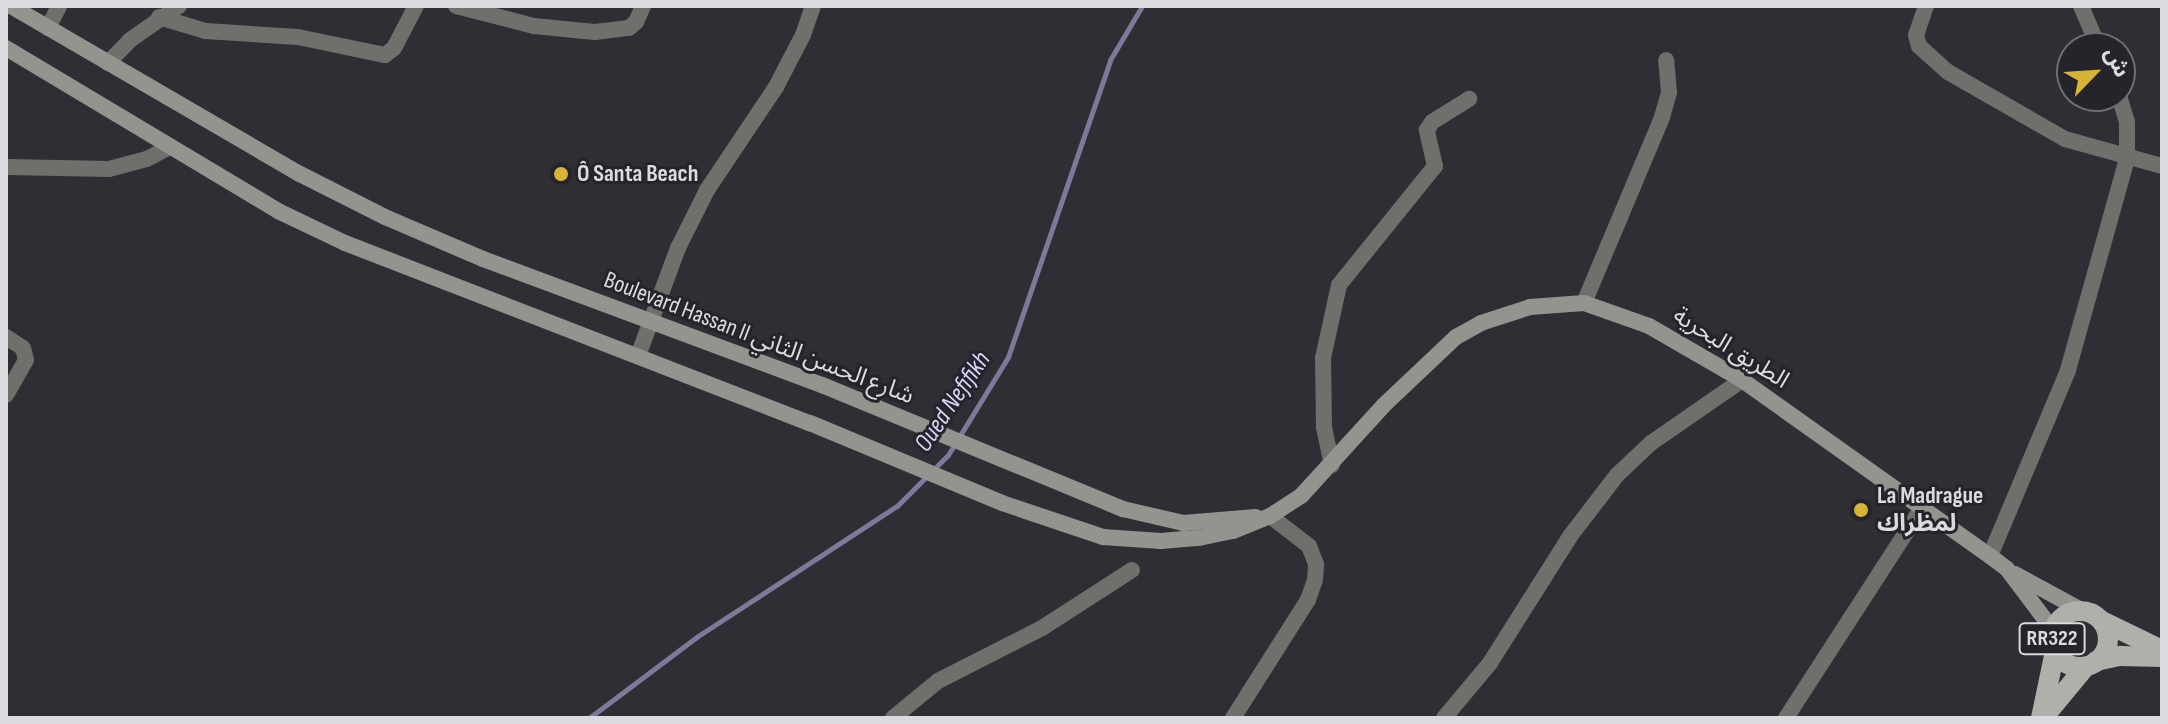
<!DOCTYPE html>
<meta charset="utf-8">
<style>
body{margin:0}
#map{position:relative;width:2168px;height:724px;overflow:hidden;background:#2f2e34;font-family:"Sofia Sans Condensed","Noto Sans Arabic",sans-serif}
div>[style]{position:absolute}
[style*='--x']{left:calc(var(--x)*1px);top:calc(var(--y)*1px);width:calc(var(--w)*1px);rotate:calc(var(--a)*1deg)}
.stream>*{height:5px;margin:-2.5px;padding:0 2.5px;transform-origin:2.5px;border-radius:2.5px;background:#7f789b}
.street>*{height:16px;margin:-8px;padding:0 8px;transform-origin:8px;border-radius:8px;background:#706f6c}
.secondary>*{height:16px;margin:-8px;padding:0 8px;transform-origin:8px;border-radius:8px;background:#95938e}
.primary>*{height:20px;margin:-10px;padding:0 10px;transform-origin:10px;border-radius:10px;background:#b1afa9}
.primary>.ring{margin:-10px;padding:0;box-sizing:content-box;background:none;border:20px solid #b1afa9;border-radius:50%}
.dots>*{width:22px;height:22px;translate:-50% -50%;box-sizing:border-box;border:4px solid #25242a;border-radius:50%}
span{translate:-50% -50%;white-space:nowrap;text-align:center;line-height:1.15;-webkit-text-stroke:6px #25242a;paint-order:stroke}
.shield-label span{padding:2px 6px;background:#25242a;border:2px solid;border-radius:6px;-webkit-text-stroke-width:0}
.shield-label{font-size:22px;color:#dbdbdf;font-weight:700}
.poi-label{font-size:24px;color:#dbdbdf;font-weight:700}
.left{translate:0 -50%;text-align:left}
.street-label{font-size:24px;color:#dbdbdf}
.water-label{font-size:26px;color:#d9d2f7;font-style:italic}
.frame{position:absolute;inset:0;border:8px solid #dbdbdf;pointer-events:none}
.north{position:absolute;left:2056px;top:32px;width:80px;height:80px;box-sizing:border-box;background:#25242a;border:2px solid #6e6d72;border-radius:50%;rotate:65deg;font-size:22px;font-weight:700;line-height:32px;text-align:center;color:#dbdbdf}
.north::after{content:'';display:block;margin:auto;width:28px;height:36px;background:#d7b434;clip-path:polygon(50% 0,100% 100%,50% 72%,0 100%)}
</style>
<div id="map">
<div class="stream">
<div style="--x:589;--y:718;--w:136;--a:-37"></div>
<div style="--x:698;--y:636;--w:238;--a:-33.2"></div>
<div style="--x:897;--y:506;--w:72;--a:-45"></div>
<div style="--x:948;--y:455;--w:115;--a:-58.5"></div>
<div style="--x:1008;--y:357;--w:314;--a:-71"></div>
<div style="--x:1110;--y:60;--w:63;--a:-59.3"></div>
</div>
<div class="street">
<div style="--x:456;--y:6;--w:81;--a:14.4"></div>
<div style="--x:534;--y:26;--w:61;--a:5.6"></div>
<div style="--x:595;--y:32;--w:34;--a:-7"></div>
<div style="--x:629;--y:28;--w:9;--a:-41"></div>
<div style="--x:636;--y:22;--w:17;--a:-66"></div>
<div style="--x:1926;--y:6;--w:31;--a:109"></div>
<div style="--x:1916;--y:35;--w:11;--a:75"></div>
<div style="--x:1919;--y:46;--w:39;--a:42"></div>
<div style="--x:1948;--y:72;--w:135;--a:29.8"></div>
<div style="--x:2065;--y:139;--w:101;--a:15.6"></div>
<div style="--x:2081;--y:6;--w:46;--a:66.8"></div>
<div style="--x:159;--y:17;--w:48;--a:16.9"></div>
<div style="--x:205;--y:31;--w:93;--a:3.7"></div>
<div style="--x:298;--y:37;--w:89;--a:11.7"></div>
<div style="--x:385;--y:55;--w:11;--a:-38"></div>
<div style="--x:394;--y:48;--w:47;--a:-62.4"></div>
<div style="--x:48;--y:28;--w:25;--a:-63"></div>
<div style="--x:108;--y:63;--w:32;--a:-46"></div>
<div style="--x:130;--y:40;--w:60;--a:-34.8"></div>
<div style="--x:6;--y:167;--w:103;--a:1.1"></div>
<div style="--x:109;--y:169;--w:39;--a:-15"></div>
<div style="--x:147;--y:159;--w:26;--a:-28"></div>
<div style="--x:1584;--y:303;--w:202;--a:-67.2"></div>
<div style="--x:1662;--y:117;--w:26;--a:-74"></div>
<div style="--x:1669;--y:92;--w:32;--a:-95"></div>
<div style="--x:6;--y:337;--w:20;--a:33"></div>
<div style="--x:23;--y:348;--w:12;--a:76"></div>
<div style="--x:26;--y:360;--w:40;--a:119.7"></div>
<div style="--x:638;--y:356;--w:115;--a:-69.7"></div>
<div style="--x:678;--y:248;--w:65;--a:-63.4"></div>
<div style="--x:707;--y:190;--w:124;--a:-56.2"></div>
<div style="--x:776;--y:87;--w:59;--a:-62.6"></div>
<div style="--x:803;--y:35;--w:31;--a:-71"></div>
<div style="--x:1332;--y:465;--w:39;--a:-102"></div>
<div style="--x:1324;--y:427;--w:69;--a:-90.8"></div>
<div style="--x:1323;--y:358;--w:75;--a:-77.6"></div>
<div style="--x:1339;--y:285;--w:153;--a:-51.1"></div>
<div style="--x:1435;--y:166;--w:37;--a:-103"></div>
<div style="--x:1427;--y:130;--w:9;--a:-58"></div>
<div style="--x:1432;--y:122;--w:44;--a:-31.9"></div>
<div style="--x:1990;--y:556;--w:202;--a:-67.2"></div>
<div style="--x:2068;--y:370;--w:219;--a:-74.4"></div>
<div style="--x:2127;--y:159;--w:37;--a:-90"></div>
<div style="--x:2127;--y:122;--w:27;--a:-107"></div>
<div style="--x:893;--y:718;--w:58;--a:-39.4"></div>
<div style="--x:938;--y:681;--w:117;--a:-27"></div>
<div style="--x:1042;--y:628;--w:107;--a:-32.8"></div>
<div style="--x:1233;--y:718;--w:140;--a:-57.6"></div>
<div style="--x:1308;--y:600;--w:21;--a:-71"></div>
<div style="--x:1315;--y:580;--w:16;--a:-86"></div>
<div style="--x:1316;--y:564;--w:19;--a:-111"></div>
<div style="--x:1309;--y:546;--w:49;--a:-142.4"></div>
<div style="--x:1444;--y:718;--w:72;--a:-50.1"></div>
<div style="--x:1490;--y:663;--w:151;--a:-57.7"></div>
<div style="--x:1571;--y:535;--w:76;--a:-52.5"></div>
<div style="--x:1617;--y:475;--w:47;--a:-43.3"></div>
<div style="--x:1651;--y:443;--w:111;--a:-34.7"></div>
<div style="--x:1786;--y:718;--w:250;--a:-57.1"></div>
</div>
<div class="secondary">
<div style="--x:11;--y:6;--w:334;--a:30.2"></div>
<div style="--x:300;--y:174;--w:95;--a:26.8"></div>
<div style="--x:385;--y:217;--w:107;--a:23.2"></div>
<div style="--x:483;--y:259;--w:362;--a:20.4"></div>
<div style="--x:822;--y:385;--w:326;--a:22.4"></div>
<div style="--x:1123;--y:509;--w:62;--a:13.1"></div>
<div style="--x:1183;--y:523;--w:73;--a:-4.7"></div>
<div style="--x:6;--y:48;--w:317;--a:30.9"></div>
<div style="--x:278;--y:211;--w:74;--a:25.5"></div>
<div style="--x:345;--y:243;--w:499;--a:21.2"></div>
<div style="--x:810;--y:423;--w:208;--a:22.6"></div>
<div style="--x:1002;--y:503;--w:107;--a:18.6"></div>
<div style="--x:1103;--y:537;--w:58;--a:3.9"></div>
<div style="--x:1161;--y:541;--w:38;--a:-5"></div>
<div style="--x:1199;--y:538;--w:35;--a:-12"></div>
<div style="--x:1233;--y:531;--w:40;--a:-22"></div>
<div style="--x:1270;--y:516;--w:37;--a:-33"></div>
<div style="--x:1301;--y:496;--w:123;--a:-47.6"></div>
<div style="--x:1384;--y:405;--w:99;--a:-43.4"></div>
<div style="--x:1456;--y:337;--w:29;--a:-29"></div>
<div style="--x:1481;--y:323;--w:52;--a:-18.1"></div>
<div style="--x:1530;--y:307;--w:54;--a:-4.2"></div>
<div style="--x:1584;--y:303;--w:69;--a:19.5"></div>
<div style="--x:1649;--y:326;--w:108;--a:30.1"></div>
<div style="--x:1742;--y:380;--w:304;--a:35.4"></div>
<div style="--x:1990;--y:556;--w:21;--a:37"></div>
<div style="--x:2007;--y:569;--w:76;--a:53"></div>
<div style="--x:2015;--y:574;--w:77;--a:28.6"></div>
</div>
<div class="primary">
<div class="ring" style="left:2052px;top:611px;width:36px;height:36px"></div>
<div style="--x:2102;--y:621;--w:67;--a:25.8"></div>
<div style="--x:2096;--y:661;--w:25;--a:-12"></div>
<div style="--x:2120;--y:656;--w:42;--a:1.4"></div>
<div style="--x:2041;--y:718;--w:68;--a:-78.2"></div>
<div style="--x:2043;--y:718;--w:67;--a:-50.4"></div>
</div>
<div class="dots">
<div style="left:561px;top:174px;background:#d7b434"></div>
<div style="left:1861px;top:510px;background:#d7b434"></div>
</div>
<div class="shield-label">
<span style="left:2052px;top:639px">RR322</span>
</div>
<div class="poi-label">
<span class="left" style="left:577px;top:174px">Ô Santa Beach</span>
<span class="left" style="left:1877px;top:510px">La Madrague<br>لمظراك</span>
</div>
<div class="street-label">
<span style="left:759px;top:338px;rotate:21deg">Boulevard Hassan II شارع الحسن الثاني</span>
<span style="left:1731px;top:348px;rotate:32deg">الطريق البحرية</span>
</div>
<div class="water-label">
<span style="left:953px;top:402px;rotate:-56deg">Oued Nefifikh</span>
</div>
<div class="frame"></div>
<div class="north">ش</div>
</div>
